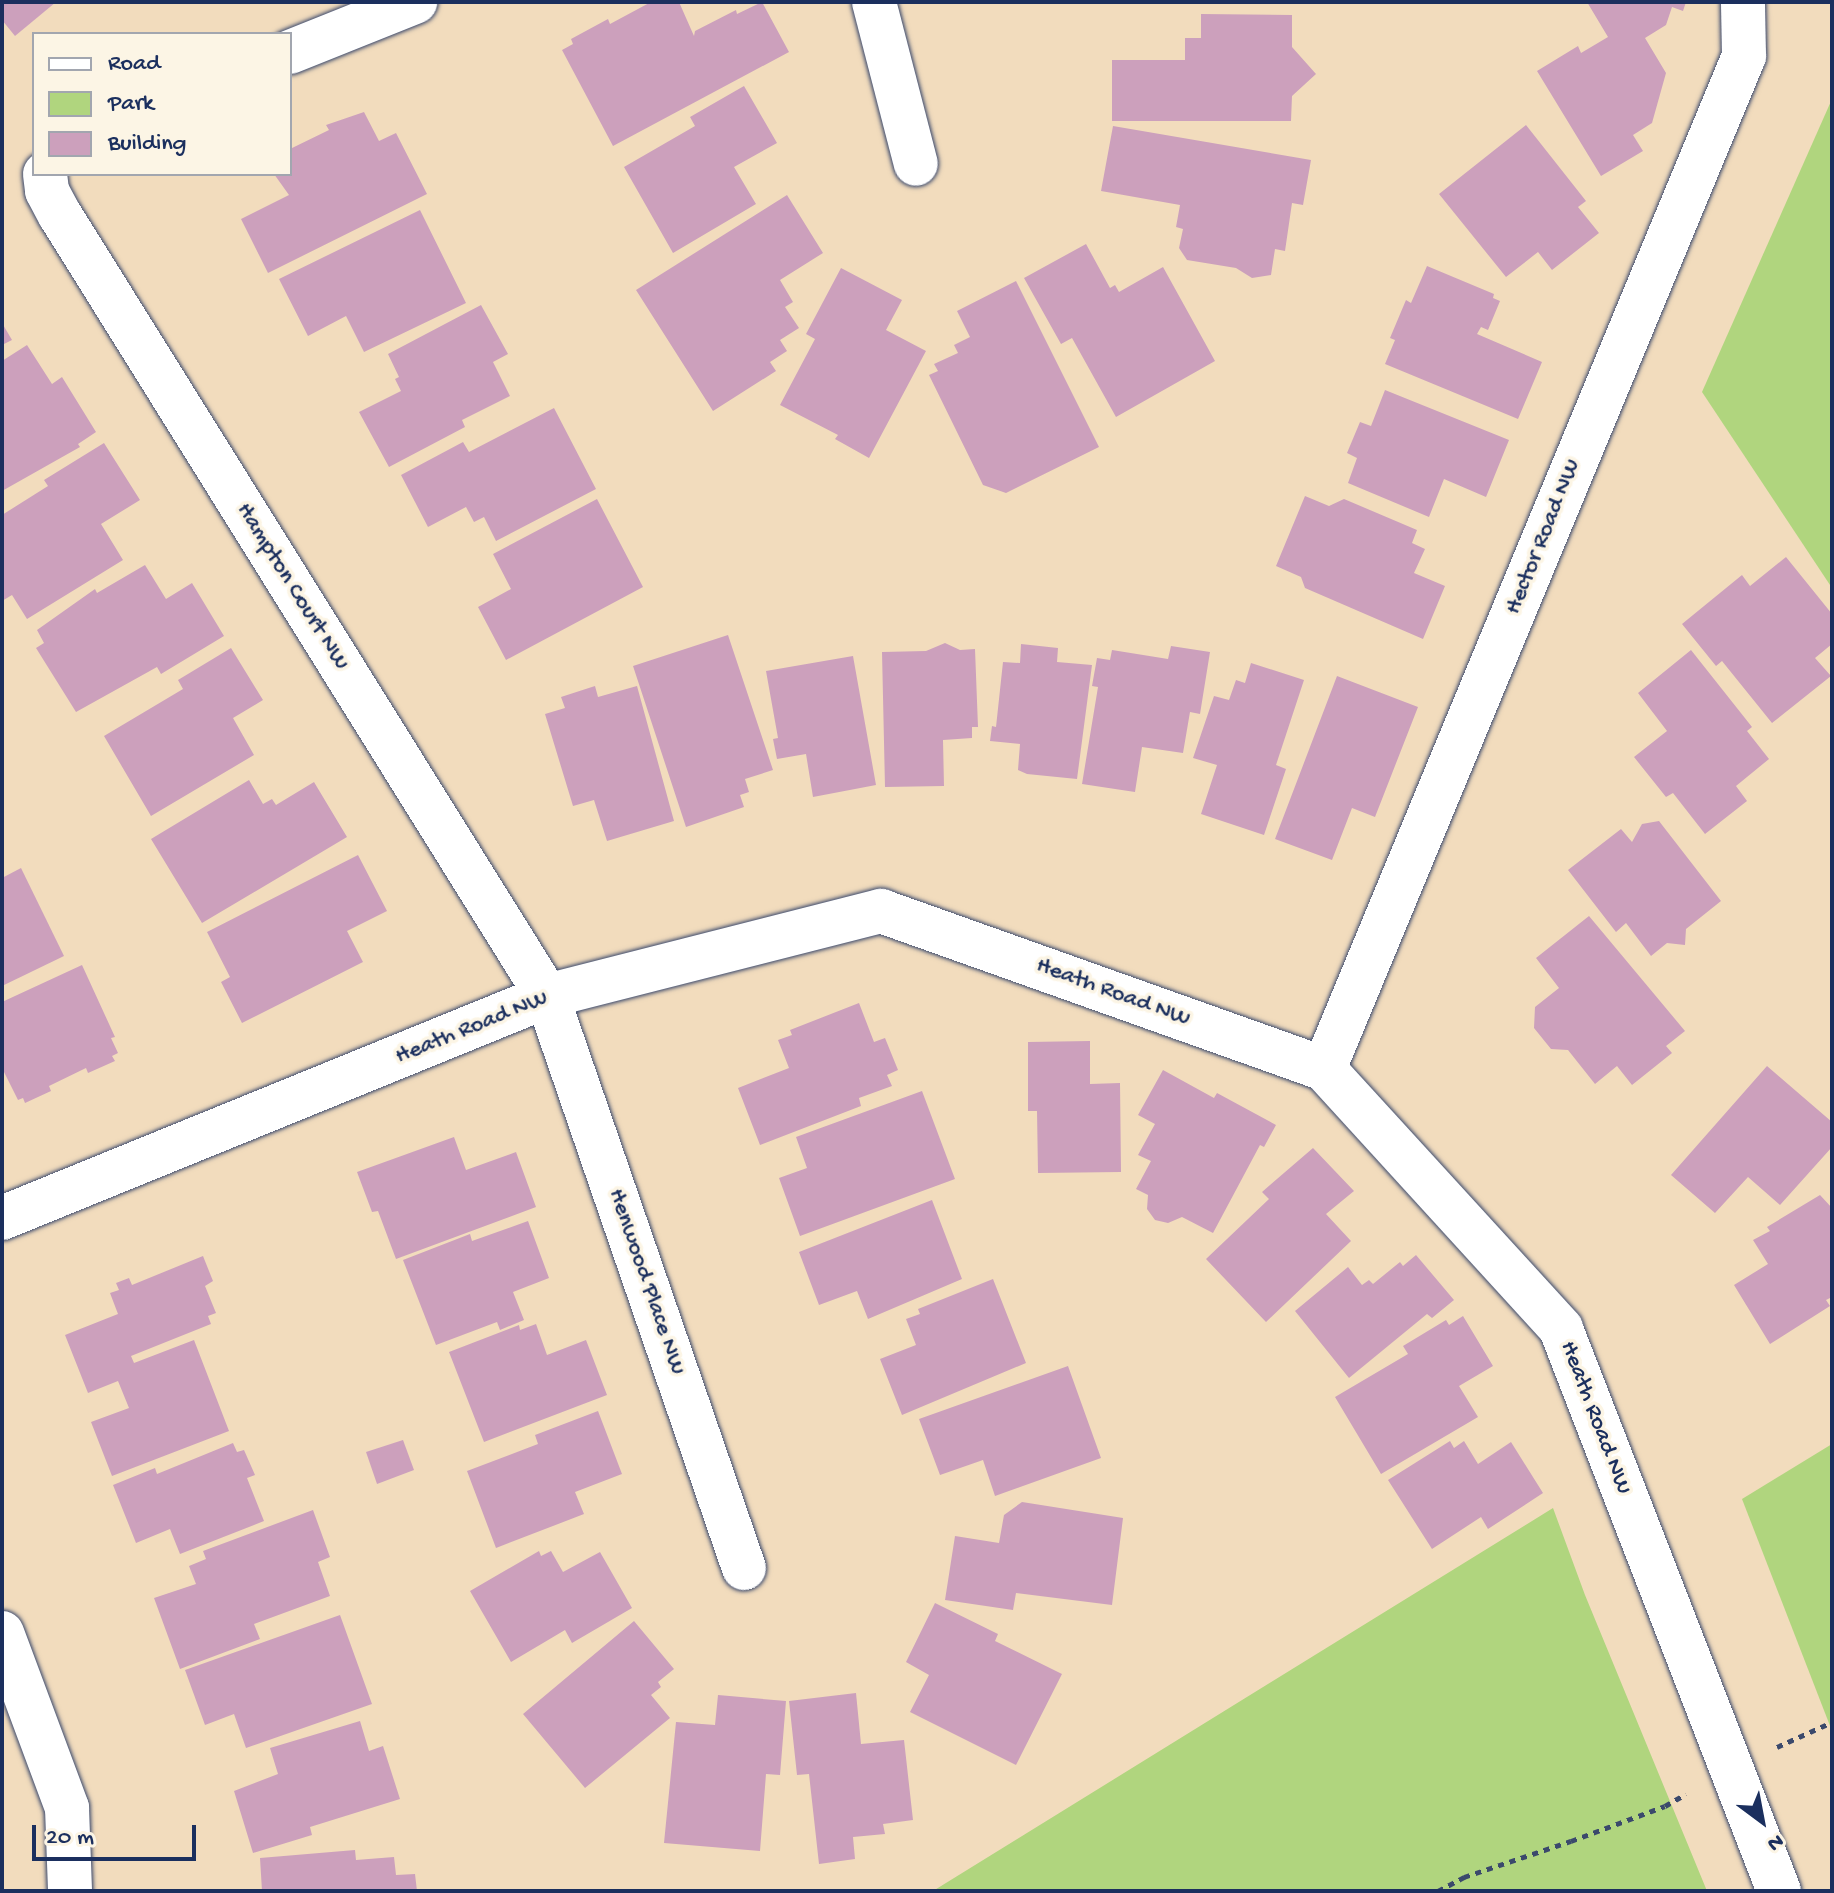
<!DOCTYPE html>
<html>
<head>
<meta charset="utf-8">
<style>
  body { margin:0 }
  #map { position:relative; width:1834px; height:1893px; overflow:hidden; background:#f2dcbd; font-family:"Gochi Hand",sans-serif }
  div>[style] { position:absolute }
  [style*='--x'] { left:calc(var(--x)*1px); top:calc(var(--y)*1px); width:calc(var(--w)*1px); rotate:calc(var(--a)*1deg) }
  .green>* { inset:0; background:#b0d57e }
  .building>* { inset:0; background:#cca0bc }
  .path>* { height:5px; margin-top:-2.5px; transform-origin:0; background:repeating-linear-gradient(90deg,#3b496c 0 6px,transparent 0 12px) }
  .roads { filter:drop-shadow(0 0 2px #3b496c) drop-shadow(0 0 2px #3b496c) }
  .minor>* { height:44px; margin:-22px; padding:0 22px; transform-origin:22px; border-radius:22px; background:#fff }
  span { translate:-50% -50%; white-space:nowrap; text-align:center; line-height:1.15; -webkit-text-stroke:7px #fcf5e5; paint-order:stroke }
  .street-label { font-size:24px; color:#1b2f5e }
  .frame { position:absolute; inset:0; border:4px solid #1b2f5e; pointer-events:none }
  .legend { position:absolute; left:32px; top:32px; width:260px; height:144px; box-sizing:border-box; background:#fcf5e5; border:2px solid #a2a6af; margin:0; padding:10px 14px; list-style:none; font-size:24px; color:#1b2f5e }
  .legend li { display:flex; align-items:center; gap:16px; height:40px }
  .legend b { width:40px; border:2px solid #a2a6af }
  .north { position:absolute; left:1722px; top:1781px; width:80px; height:80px; -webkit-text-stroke:6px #fcf5e5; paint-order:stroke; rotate:148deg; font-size:22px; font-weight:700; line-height:32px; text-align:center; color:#1b2f5e }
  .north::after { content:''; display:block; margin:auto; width:28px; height:36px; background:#1b2f5e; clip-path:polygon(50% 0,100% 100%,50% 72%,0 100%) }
  .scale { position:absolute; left:32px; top:1825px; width:164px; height:36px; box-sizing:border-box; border:4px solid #1b2f5e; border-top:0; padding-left:10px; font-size:24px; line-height:28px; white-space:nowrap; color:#1b2f5e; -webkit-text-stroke:6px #fcf5e5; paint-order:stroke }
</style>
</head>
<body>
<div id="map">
  <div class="green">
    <i style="clip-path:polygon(1832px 99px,1832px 588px,1702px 392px)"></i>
    <i style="clip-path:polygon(1832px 1444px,1832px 1731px,1742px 1499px)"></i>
    <i style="clip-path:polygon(1553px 1508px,1585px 1595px,1707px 1891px,933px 1891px)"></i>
  </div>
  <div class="building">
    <i style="clip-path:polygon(2px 2px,56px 2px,15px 36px,2px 20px)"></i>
    <i style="clip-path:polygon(651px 2px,679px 2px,694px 36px,695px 31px,736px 10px,737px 14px,762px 2px,789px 52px,613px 146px,562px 50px,573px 44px,571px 39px,608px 19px,610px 24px)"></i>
    <i style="clip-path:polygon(1587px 2px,1686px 2px,1683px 11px,1672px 7px,1666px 25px,1645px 38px,1666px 73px,1652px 123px,1633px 135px,1643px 151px,1601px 176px,1537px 71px,1578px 46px,1581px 53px,1608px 37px)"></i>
    <i style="clip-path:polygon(1201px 14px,1292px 15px,1292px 47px,1316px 74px,1292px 96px,1291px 121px,1112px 121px,1112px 60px,1185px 60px,1185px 38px,1201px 38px)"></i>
    <i style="clip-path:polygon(744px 86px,777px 143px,734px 167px,756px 204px,673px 253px,624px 167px,695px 126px,690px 117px)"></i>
    <i style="clip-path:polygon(364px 112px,379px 141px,396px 133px,427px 194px,268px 273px,241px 219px,289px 195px,274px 174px,290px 174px,290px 149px,329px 130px,326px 125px)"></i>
    <i style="clip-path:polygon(1526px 125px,1586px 201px,1578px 207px,1599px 233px,1552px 270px,1538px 252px,1506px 277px,1439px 194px)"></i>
    <i style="clip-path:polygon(1113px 126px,1311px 160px,1303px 205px,1292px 203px,1285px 251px,1275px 249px,1271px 275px,1252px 278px,1236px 268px,1187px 260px,1179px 248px,1183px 229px,1176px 227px,1180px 205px,1101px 191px)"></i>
    <i style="clip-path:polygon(787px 195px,823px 253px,780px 280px,793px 302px,785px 307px,799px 328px,780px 340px,787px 351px,770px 362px,776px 371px,713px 411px,636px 290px)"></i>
    <i style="clip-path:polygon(420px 210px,466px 303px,364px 352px,346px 316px,308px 336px,279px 279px)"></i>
    <i style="clip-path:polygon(1086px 244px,1110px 288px,1115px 285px,1119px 292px,1163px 267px,1215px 361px,1116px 417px,1072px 338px,1061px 344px,1024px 278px)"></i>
    <i style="clip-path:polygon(1427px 266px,1494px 294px,1493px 298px,1500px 301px,1488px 330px,1481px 327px,1477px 334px,1542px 362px,1518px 419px,1385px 364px,1395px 340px,1390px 338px,1406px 300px,1411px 303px)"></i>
    <i style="clip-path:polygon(841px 268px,902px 300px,886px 330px,926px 351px,869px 458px,835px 439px,838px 435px,780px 405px,815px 339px,806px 334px)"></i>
    <i style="clip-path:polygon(1016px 281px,1099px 447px,1006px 493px,983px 485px,929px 375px,938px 371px,934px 364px,958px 353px,954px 345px,970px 337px,957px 311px)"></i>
    <i style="clip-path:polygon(481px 305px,508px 354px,493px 362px,510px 396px,462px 420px,465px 427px,389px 467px,359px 412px,401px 391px,395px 379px,399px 377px,388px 354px)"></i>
    <i style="clip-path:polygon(2px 323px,12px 340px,2px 345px)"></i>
    <i style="clip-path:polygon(27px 345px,52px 384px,62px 377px,96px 432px,78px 444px,80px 447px,2px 491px,2px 361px)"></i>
    <i style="clip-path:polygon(1385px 390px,1509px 440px,1486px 497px,1444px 479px,1429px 517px,1348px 483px,1357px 458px,1347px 453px,1360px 422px,1371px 426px)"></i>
    <i style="clip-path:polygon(554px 408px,596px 489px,496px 541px,484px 517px,474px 522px,466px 507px,428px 527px,401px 475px,463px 442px,469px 452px)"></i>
    <i style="clip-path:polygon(104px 443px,140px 500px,101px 524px,123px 560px,27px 619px,12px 595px,2px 601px,2px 515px,48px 486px,44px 480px)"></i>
    <i style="clip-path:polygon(1305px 496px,1329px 506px,1344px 499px,1417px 530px,1412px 543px,1425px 549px,1414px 573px,1445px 586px,1423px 639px,1305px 588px,1301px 577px,1276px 566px)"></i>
    <i style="clip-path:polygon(597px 499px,643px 587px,506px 660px,478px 607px,511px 589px,493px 554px)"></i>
    <i style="clip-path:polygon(1786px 557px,1832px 614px,1832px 644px,1815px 658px,1831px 676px,1772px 723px,1722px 661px,1716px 666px,1682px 624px,1742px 575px,1750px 586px)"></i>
    <i style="clip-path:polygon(145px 565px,166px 599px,192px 583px,224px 636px,161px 674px,157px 667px,76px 712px,36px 648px,44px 643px,37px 630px,95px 589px,97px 593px)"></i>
    <i style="clip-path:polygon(728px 635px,773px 770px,745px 779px,749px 792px,740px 795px,744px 807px,686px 827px,633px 666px)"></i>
    <i style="clip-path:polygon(945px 643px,960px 650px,975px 649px,978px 727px,972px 727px,972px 738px,943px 740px,944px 786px,885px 787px,882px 652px,926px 651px)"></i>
    <i style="clip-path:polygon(1021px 644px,1058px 648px,1057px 662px,1092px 665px,1077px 779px,1027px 774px,1018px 770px,1020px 744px,990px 741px,992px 726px,996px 727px,1003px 662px,1020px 663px)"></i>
    <i style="clip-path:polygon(1171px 646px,1210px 652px,1200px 714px,1190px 712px,1183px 753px,1142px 747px,1135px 792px,1082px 784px,1098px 687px,1092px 686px,1097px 658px,1110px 660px,1112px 650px,1168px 659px)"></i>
    <i style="clip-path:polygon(231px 648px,263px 700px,233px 718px,254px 755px,151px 816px,104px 736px,183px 689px,178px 680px)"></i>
    <i style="clip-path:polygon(1691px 650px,1752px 727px,1747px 731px,1769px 759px,1736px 786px,1747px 801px,1705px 834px,1673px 793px,1666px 797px,1634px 757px,1667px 731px,1638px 693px)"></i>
    <i style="clip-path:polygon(853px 656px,876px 785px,813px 797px,806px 754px,777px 759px,773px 739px,778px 738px,766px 671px)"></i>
    <i style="clip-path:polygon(1251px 663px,1304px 680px,1276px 765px,1286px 769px,1264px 835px,1201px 814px,1217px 765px,1193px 758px,1214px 696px,1229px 700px,1236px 680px,1245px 683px)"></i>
    <i style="clip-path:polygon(1337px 676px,1418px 707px,1375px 817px,1352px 808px,1332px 860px,1275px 839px)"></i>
    <i style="clip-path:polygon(595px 686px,598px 697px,637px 686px,674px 821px,607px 841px,594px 800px,573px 806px,545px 714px,565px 708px,561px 697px)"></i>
    <i style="clip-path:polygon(249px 780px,263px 804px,272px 799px,276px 805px,314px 782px,347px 837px,202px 923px,151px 839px)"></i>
    <i style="clip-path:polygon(1659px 821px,1721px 901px,1686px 929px,1685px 945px,1667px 943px,1651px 956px,1626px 923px,1616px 932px,1568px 870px,1621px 829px,1632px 842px,1642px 824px)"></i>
    <i style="clip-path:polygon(358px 855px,387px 911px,347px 931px,363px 962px,242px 1023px,221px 982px,230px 977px,207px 932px)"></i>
    <i style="clip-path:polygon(21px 868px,64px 956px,2px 986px,2px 878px)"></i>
    <i style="clip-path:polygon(1589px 916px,1685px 1031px,1666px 1046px,1672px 1053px,1632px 1085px,1617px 1066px,1595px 1084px,1568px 1050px,1551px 1049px,1534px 1028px,1535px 1007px,1559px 988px,1536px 958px)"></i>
    <i style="clip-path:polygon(82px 965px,115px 1037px,111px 1038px,118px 1053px,112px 1056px,115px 1061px,88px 1073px,86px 1068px,49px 1086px,51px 1091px,25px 1103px,23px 1098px,18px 1100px,2px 1068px,2px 1002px)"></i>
    <i style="clip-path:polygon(859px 1003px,874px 1042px,885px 1038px,898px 1070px,887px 1075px,892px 1086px,859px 1098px,861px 1106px,760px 1145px,738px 1088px,789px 1068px,778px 1040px,792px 1035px,790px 1030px)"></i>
    <i style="clip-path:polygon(1090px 1041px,1090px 1084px,1120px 1083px,1121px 1172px,1038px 1173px,1037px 1111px,1028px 1111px,1028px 1042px)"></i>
    <i style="clip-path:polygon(1767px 1066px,1832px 1122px,1832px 1147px,1780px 1205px,1748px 1177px,1715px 1213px,1671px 1175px)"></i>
    <i style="clip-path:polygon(1163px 1070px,1214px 1098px,1217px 1093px,1276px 1125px,1264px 1147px,1260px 1145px,1213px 1233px,1182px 1217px,1168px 1223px,1155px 1220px,1147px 1209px,1148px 1195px,1136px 1189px,1151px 1161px,1138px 1155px,1155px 1124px,1138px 1115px)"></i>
    <i style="clip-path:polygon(922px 1091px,955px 1179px,800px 1236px,779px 1178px,807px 1168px,796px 1137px)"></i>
    <i style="clip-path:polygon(454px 1137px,466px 1170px,516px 1152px,536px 1207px,396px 1259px,378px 1211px,372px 1212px,357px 1172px)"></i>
    <i style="clip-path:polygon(1313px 1148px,1354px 1191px,1326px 1214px,1351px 1241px,1266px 1322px,1206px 1259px,1269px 1199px,1262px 1192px)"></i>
    <i style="clip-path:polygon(1820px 1195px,1832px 1208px,1832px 1297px,1826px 1300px,1830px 1306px,1770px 1344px,1734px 1285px,1768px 1264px,1753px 1240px,1770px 1231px,1767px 1227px)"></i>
    <i style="clip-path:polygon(932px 1200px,962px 1279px,868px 1319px,857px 1291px,819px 1305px,799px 1252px)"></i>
    <i style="clip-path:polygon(528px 1221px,549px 1278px,513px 1292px,524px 1320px,500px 1330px,497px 1322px,436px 1345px,403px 1260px,470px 1234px,472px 1241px)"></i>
    <i style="clip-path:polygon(1416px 1255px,1454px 1300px,1432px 1318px,1427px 1314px,1349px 1378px,1295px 1311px,1348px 1267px,1362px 1285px,1369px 1280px,1373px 1284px,1400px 1262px,1403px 1266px)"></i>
    <i style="clip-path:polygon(203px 1256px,213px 1281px,205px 1286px,216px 1313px,208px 1316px,211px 1324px,131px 1356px,134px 1363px,194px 1340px,229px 1431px,112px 1476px,91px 1422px,129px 1408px,118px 1381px,88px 1393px,65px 1335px,118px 1314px,110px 1293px,119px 1290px,116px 1283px,129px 1278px,132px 1285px)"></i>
    <i style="clip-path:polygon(993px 1279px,1026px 1363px,902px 1415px,880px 1359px,916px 1345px,906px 1319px,920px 1314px,918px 1309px)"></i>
    <i style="clip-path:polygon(1463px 1316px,1493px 1366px,1459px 1386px,1478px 1417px,1381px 1474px,1335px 1397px,1408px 1354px,1403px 1346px,1446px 1320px,1449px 1325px)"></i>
    <i style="clip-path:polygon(536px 1324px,547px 1355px,586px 1340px,607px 1395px,484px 1442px,449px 1352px,519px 1325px,520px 1330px)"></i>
    <i style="clip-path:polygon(1068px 1366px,1101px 1458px,995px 1496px,983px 1460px,940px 1475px,919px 1419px)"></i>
    <i style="clip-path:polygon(598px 1411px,622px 1474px,575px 1492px,584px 1514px,496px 1548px,467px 1471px,538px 1444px,535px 1435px)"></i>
    <i style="clip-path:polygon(403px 1440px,414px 1470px,377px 1484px,366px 1452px)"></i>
    <i style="clip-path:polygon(1450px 1441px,1454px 1448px,1464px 1441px,1478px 1464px,1511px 1442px,1543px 1493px,1488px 1529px,1481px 1517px,1432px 1549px,1388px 1480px)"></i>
    <i style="clip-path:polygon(233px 1443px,237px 1452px,244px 1450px,255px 1475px,247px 1478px,264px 1521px,180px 1554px,170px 1529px,136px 1543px,113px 1485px,155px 1468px,157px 1474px)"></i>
    <i style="clip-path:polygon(1022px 1502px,1123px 1518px,1112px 1605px,1016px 1593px,1013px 1610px,945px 1600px,955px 1536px,999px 1543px,1004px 1515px)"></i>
    <i style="clip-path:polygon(313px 1510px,330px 1557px,318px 1562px,330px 1596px,254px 1624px,260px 1639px,180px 1669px,154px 1598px,196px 1584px,189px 1566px,206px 1559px,203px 1551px)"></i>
    <i style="clip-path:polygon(539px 1551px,541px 1556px,551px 1551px,563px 1572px,600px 1552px,632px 1608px,572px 1643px,565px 1630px,511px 1662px,470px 1591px)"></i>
    <i style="clip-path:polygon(935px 1603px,998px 1634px,995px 1641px,1062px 1674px,1016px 1765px,910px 1712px,929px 1675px,906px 1662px)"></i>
    <i style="clip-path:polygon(340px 1615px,372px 1704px,246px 1748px,234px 1714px,205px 1725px,185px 1670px)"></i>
    <i style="clip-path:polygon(634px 1621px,674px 1669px,658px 1682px,661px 1687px,651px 1695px,670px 1718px,585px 1788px,523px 1714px)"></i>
    <i style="clip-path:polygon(856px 1693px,861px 1744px,904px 1740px,913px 1820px,883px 1824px,885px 1834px,853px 1837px,855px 1859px,819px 1864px,809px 1774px,797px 1775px,789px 1701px)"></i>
    <i style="clip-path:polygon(718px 1695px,786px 1701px,780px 1775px,766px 1774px,760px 1851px,664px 1843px,676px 1722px,715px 1725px)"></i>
    <i style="clip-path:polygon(360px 1721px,369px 1751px,383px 1746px,400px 1799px,310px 1827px,312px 1835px,253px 1853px,234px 1791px,278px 1774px,270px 1748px)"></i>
    <i style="clip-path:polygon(355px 1850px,356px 1860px,394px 1857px,396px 1875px,415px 1874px,417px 1891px,262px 1891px,260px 1858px)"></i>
  </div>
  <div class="path">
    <i style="--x:1777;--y:1747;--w:60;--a:-24.4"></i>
    <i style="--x:1438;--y:1891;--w:30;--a:-28"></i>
    <i style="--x:1464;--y:1877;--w:113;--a:-18.6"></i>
    <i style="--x:1571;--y:1841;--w:100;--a:-20.4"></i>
    <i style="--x:1665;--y:1806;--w:24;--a:-30"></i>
  </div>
  <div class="roads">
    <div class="minor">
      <i style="--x:874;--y:2;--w:167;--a:75.5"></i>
      <i style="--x:290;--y:52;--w:135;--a:-21.8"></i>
      <i style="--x:45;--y:174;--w:17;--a:83"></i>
      <i style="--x:47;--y:191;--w:27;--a:62"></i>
      <i style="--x:60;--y:215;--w:920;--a:58.05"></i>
      <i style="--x:547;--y:996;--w:605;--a:71"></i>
      <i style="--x:1324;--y:1069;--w:1097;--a:-67.48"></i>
      <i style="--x:1744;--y:56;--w:54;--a:-91.1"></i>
      <i style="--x:2;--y:1218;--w:588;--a:-22.16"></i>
      <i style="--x:547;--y:996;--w:345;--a:-14.3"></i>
      <i style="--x:881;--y:911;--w:470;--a:19.6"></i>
      <i style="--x:1324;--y:1069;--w:352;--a:47.6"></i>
      <i style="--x:1561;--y:1329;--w:603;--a:68.8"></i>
      <i style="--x:2;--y:1633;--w:187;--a:69.6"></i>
      <i style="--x:67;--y:1808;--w:83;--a:87.9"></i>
    </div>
  </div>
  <div class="street-label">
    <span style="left:1544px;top:537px;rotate:-68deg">Hector Road NW</span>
    <span style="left:292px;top:587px;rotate:58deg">Hampton Court NW</span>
    <span style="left:1113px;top:993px;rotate:20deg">Heath Road NW</span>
    <span style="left:472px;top:1028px;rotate:-22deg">Heath Road NW</span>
    <span style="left:646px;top:1282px;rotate:71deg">Henwood Place NW</span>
    <span style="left:1595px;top:1418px;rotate:69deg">Heath Road NW</span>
  </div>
  <div class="frame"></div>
  <ul class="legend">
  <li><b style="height:10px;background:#fff"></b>Road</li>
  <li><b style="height:22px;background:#b0d57e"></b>Park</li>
  <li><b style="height:22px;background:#cca0bc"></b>Building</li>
  </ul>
  <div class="north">N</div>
  <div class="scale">20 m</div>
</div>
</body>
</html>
